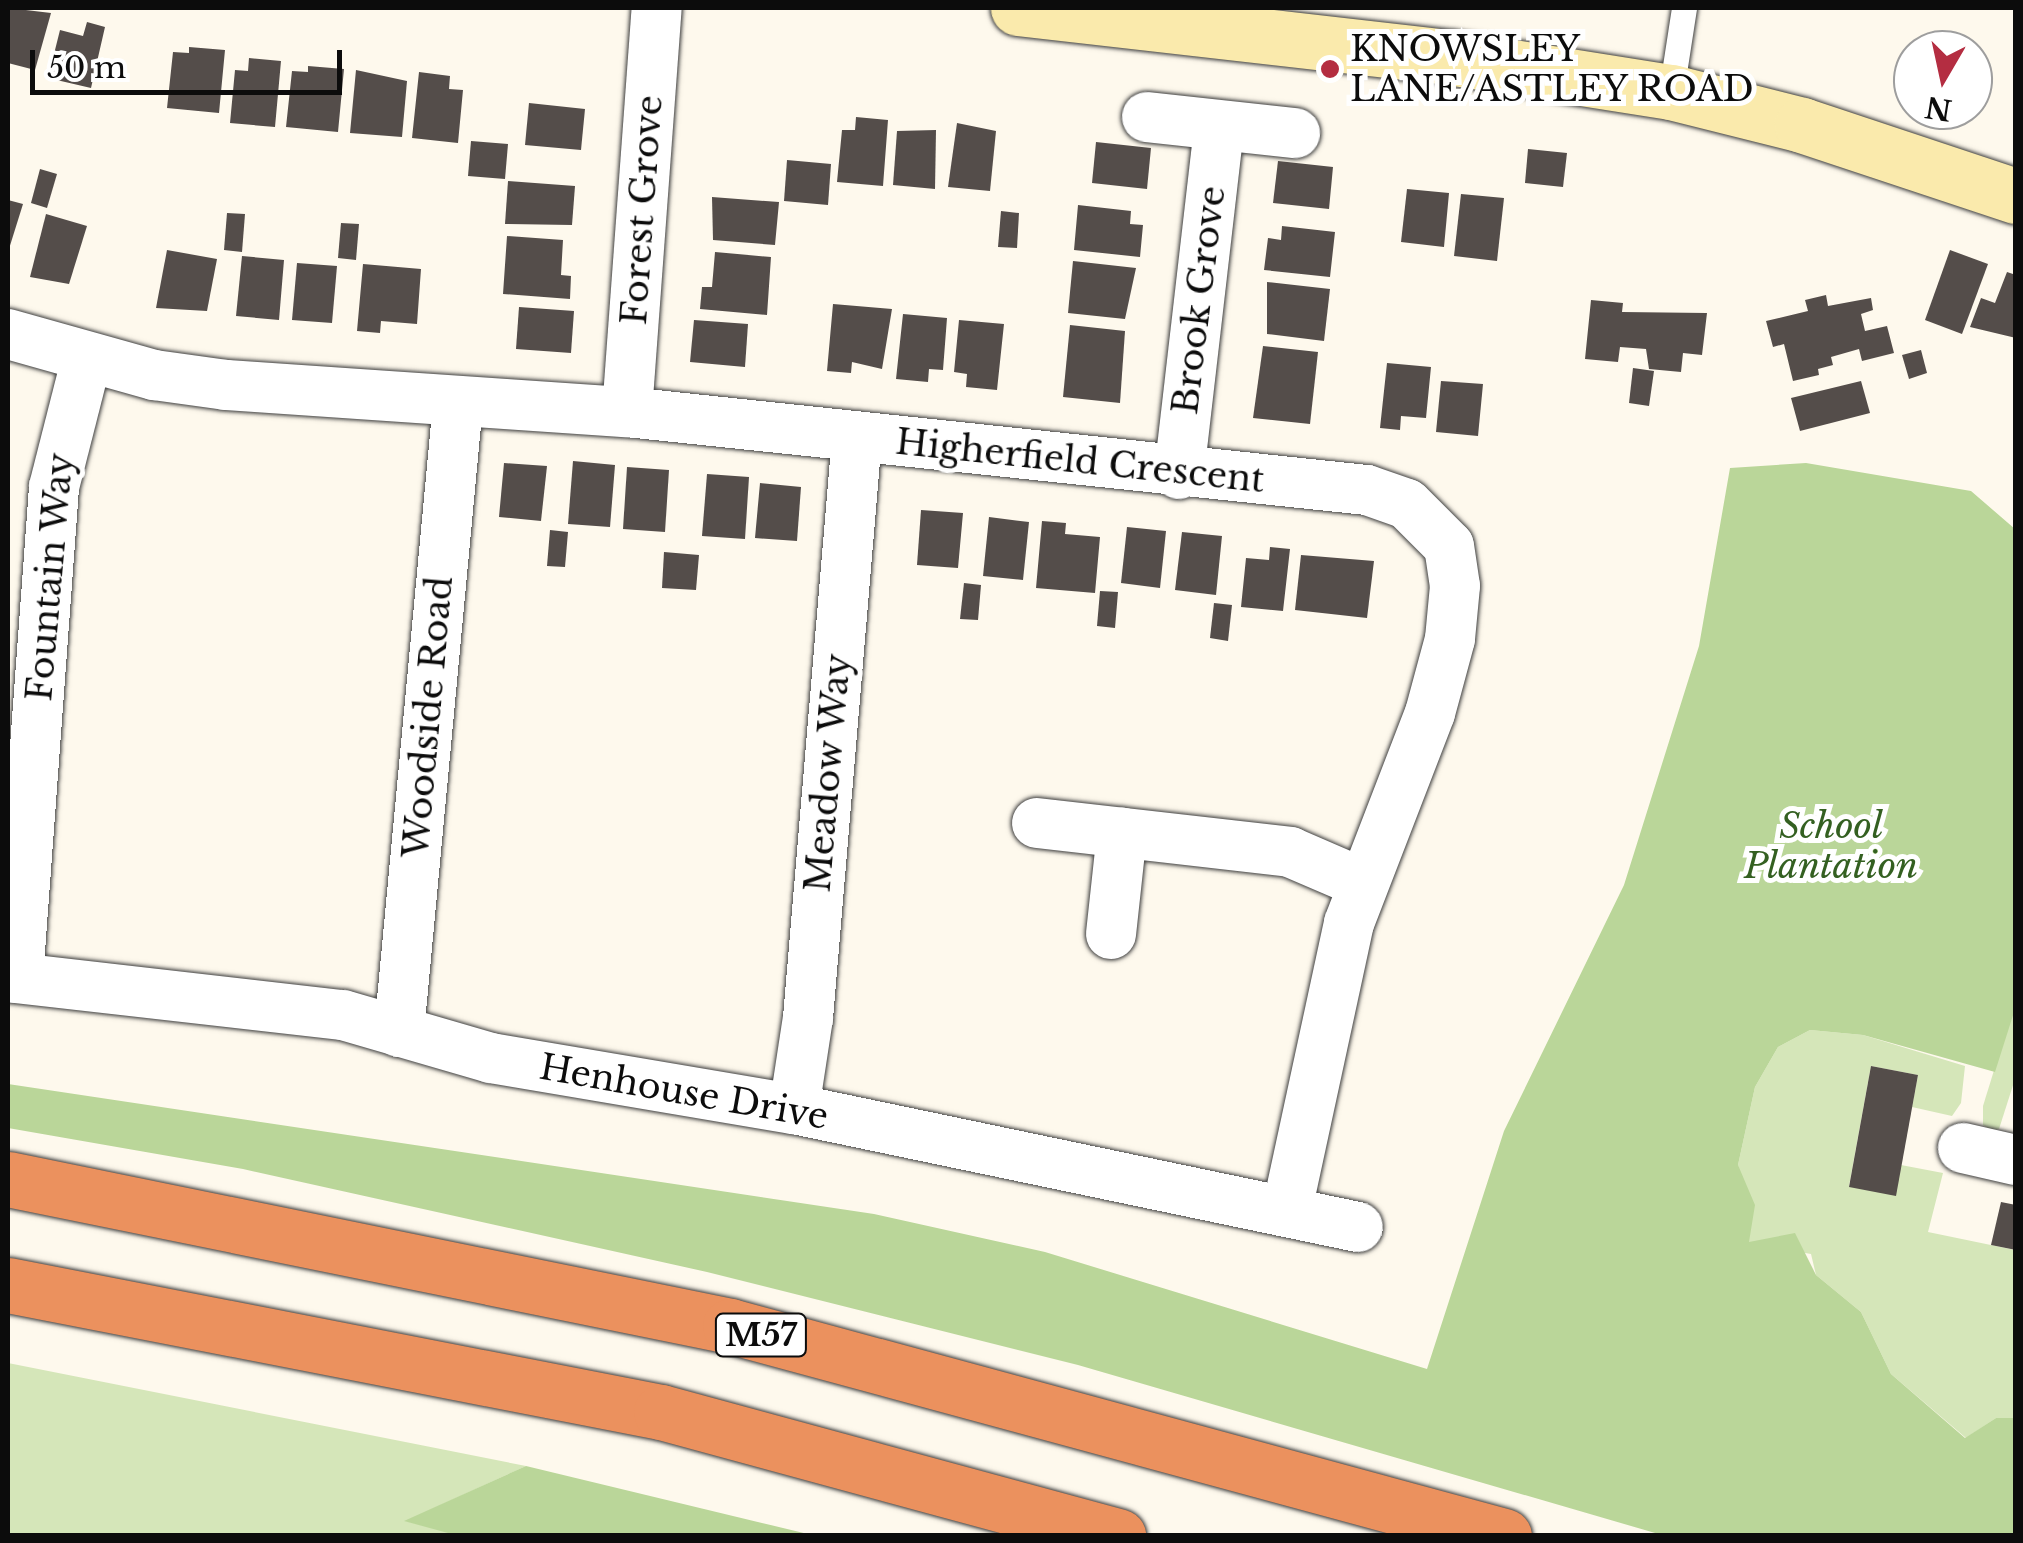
<!DOCTYPE html>
<html>
<head>
<meta charset="utf-8">
<style>
  body { margin:0 }
  #map { position:relative; width:2023px; height:1543px; overflow:hidden; background:#fef9ed; font-family:"Libre Baskerville",serif }
  div>[style] { position:absolute }
  [style*='--x'] { left:calc(var(--x)*1px); top:calc(var(--y)*1px); width:calc(var(--w)*1px); rotate:calc(var(--a)*1deg) }
  .green>* { inset:0; background:#d5e6b9 }
  .forest>* { inset:0; background:#bad699 }
  .building>* { inset:0; background:#544d4a }
  .roads { filter:drop-shadow(0 0 2px #3f3f3f) drop-shadow(0 0 2px #3f3f3f) }
  .service>* { height:25px; margin:-12.5px; padding:0 12.5px; transform-origin:12.5px; border-radius:12.5px; background:#fff }
  .minor>* { height:50px; margin:-25px; padding:0 25px; transform-origin:25px; border-radius:25px; background:#fff }
  .secondary>* { height:55px; margin:-27.5px; padding:0 27.5px; transform-origin:27.5px; border-radius:27.5px; background:#faeaac }
  .motorway>* { height:55px; margin:-27.5px; padding:0 27.5px; transform-origin:27.5px; border-radius:27.5px; background:#eb915e }
  .dots>* { width:28px; height:28px; translate:-50% -50%; box-sizing:border-box; border:5px solid #fff; border-radius:50% }
  span { translate:-50% -50%; white-space:nowrap; text-align:center; line-height:1.15; -webkit-text-stroke:10px #fff; paint-order:stroke }
  .shield-label span { padding:2px 8px; background:#fff; border:2px solid; border-radius:8px; -webkit-text-stroke-width:0 }
  .shield-label { font-size:32px; color:#0c0c0c; font-weight:700 }
  .poi-label { font-size:35px; color:#0c0c0c }
  .left { translate:0 -50%; text-align:left }
  .street-label { font-size:35px; color:#0c0c0c }
  .park-label { font-size:35px; color:#346021; font-style:italic }
  .frame { position:absolute; inset:0; border:10px solid #0c0c0c; pointer-events:none }
  .north { position:absolute; left:1893px; top:30px; width:100px; height:100px; box-sizing:border-box; background:#fff; border:2px solid #9e9e9e; border-radius:50%; rotate:189deg; font-size:28px; font-weight:700; line-height:40px; text-align:center; color:#0c0c0c }
  .north::after { content:''; display:block; margin:auto; width:35px; height:45px; background:#b42d41; clip-path:polygon(50% 0,100% 100%,50% 72%,0 100%) }
  .scale { position:absolute; left:30px; top:50px; width:312px; height:45px; box-sizing:border-box; border:5px solid #0c0c0c; border-top:0; padding-left:12px; font-size:30px; line-height:35px; white-space:nowrap; color:#0c0c0c; -webkit-text-stroke:8px #fff; paint-order:stroke }
</style>
</head>
<body>
<div id="map">
  <div class="green">
    <i style="clip-path:polygon(2013px 1009px,2015px 1079px,1999px 1129px,1991px 1130px,1983px 1125px,1983px 1106px)"></i>
    <i style="clip-path:polygon(1810px 1030px,1863px 1035px,1965px 1066px,1961px 1103px,1952px 1116px,1912px 1107px,1918px 1075px,1871px 1066px,1849px 1186px,1901px 1165px,1943px 1173px,1928px 1232px,2015px 1250px,2015px 1418px,1996px 1418px,1966px 1438px,1891px 1374px,1861px 1312px,1816px 1275px,1811px 1254px,1748px 1243px,1738px 1165px,1755px 1087px,1778px 1047px)"></i>
    <i style="clip-path:polygon(8px 1363px,526px 1466px,406px 1521px,459px 1535px,8px 1535px)"></i>
  </div>
  <div class="forest">
    <i style="clip-path:polygon(1806px 463px,1971px 491px,2015px 529px,2015px 1009px,1995px 1072px,1863px 1035px,1810px 1030px,1778px 1047px,1755px 1087px,1738px 1165px,1755px 1205px,1749px 1242px,1795px 1233px,1816px 1275px,1861px 1312px,1891px 1374px,1965px 1438px,1996px 1418px,2015px 1418px,2015px 1535px,1662px 1535px,1078px 1365px,707px 1272px,243px 1169px,8px 1128px,8px 1084px,874px 1214px,1045px 1252px,1427px 1369px,1504px 1131px,1624px 885px,1699px 646px,1730px 468px)"></i>
    <i style="clip-path:polygon(526px 1466px,812px 1535px,459px 1536px,404px 1521px)"></i>
  </div>
  <div class="building">
    <i style="clip-path:polygon(9px 8px,51px 13px,35px 70px,8px 63px)"></i>
    <i style="clip-path:polygon(87px 22px,105px 27px,91px 88px,48px 78px,60px 30px,83px 36px)"></i>
    <i style="clip-path:polygon(189px 47px,225px 50px,219px 113px,167px 108px,173px 52px,189px 53px)"></i>
    <i style="clip-path:polygon(249px 58px,281px 61px,275px 127px,230px 123px,235px 70px,248px 71px)"></i>
    <i style="clip-path:polygon(308px 66px,344px 69px,338px 132px,286px 127px,292px 71px,308px 72px)"></i>
    <i style="clip-path:polygon(356px 70px,407px 81px,402px 137px,350px 133px)"></i>
    <i style="clip-path:polygon(419px 72px,450px 76px,449px 89px,463px 90px,458px 143px,412px 138px)"></i>
    <i style="clip-path:polygon(529px 103px,585px 109px,581px 150px,525px 145px)"></i>
    <i style="clip-path:polygon(856px 117px,888px 120px,883px 186px,837px 182px,842px 130px,855px 130px)"></i>
    <i style="clip-path:polygon(957px 123px,996px 131px,990px 191px,948px 187px)"></i>
    <i style="clip-path:polygon(936px 130px,935px 189px,893px 185px,897px 131px)"></i>
    <i style="clip-path:polygon(471px 141px,508px 144px,505px 179px,468px 176px)"></i>
    <i style="clip-path:polygon(1096px 142px,1151px 148px,1147px 189px,1092px 183px)"></i>
    <i style="clip-path:polygon(1528px 149px,1567px 153px,1563px 187px,1525px 183px)"></i>
    <i style="clip-path:polygon(787px 160px,831px 164px,828px 205px,784px 201px)"></i>
    <i style="clip-path:polygon(1278px 161px,1333px 167px,1329px 209px,1273px 203px)"></i>
    <i style="clip-path:polygon(40px 169px,57px 174px,47px 208px,31px 203px)"></i>
    <i style="clip-path:polygon(508px 181px,575px 186px,572px 225px,505px 224px)"></i>
    <i style="clip-path:polygon(1407px 189px,1449px 193px,1444px 247px,1401px 242px)"></i>
    <i style="clip-path:polygon(1461px 194px,1504px 198px,1497px 261px,1454px 256px)"></i>
    <i style="clip-path:polygon(712px 197px,779px 202px,775px 245px,713px 240px)"></i>
    <i style="clip-path:polygon(8px 200px,23px 204px,8px 252px)"></i>
    <i style="clip-path:polygon(1078px 205px,1131px 211px,1130px 224px,1143px 225px,1140px 257px,1074px 250px)"></i>
    <i style="clip-path:polygon(1001px 211px,1019px 213px,1017px 248px,998px 247px)"></i>
    <i style="clip-path:polygon(227px 213px,245px 214px,242px 252px,224px 250px)"></i>
    <i style="clip-path:polygon(46px 214px,87px 226px,69px 284px,30px 277px)"></i>
    <i style="clip-path:polygon(341px 223px,359px 224px,356px 260px,338px 258px)"></i>
    <i style="clip-path:polygon(1282px 226px,1335px 232px,1330px 277px,1264px 270px,1268px 238px,1281px 240px)"></i>
    <i style="clip-path:polygon(507px 236px,563px 240px,561px 275px,571px 276px,570px 299px,503px 294px)"></i>
    <i style="clip-path:polygon(167px 250px,217px 259px,207px 311px,156px 308px)"></i>
    <i style="clip-path:polygon(1950px 250px,1988px 264px,1962px 334px,1925px 320px)"></i>
    <i style="clip-path:polygon(715px 252px,771px 257px,767px 315px,700px 309px,702px 287px,712px 287px)"></i>
    <i style="clip-path:polygon(242px 256px,284px 260px,279px 320px,236px 316px)"></i>
    <i style="clip-path:polygon(1073px 261px,1136px 268px,1125px 319px,1068px 313px)"></i>
    <i style="clip-path:polygon(297px 263px,337px 266px,332px 323px,292px 320px)"></i>
    <i style="clip-path:polygon(363px 264px,421px 269px,417px 324px,381px 321px,380px 333px,357px 331px)"></i>
    <i style="clip-path:polygon(2007px 272px,2016px 275px,2016px 338px,1970px 327px,1981px 298px,1995px 303px)"></i>
    <i style="clip-path:polygon(1267px 282px,1330px 289px,1324px 341px,1267px 334px)"></i>
    <i style="clip-path:polygon(1826px 295px,1828px 306px,1871px 298px,1873px 310px,1861px 314px,1865px 331px,1887px 326px,1894px 353px,1862px 361px,1859px 349px,1831px 357px,1833px 365px,1818px 369px,1819px 375px,1793px 381px,1784px 344px,1773px 347px,1766px 321px,1808px 311px,1805px 300px)"></i>
    <i style="clip-path:polygon(1591px 300px,1623px 303px,1622px 312px,1707px 313px,1702px 355px,1683px 353px,1681px 372px,1649px 369px,1646px 349px,1620px 347px,1618px 362px,1585px 359px)"></i>
    <i style="clip-path:polygon(833px 304px,892px 309px,882px 369px,852px 362px,851px 373px,827px 371px)"></i>
    <i style="clip-path:polygon(519px 307px,574px 311px,571px 353px,516px 349px)"></i>
    <i style="clip-path:polygon(903px 314px,947px 318px,943px 370px,929px 369px,928px 382px,896px 379px)"></i>
    <i style="clip-path:polygon(694px 320px,748px 324px,745px 367px,690px 362px)"></i>
    <i style="clip-path:polygon(959px 320px,1004px 324px,997px 390px,966px 387px,967px 374px,954px 372px)"></i>
    <i style="clip-path:polygon(1070px 325px,1125px 331px,1120px 403px,1063px 397px)"></i>
    <i style="clip-path:polygon(1263px 346px,1318px 352px,1310px 424px,1253px 418px)"></i>
    <i style="clip-path:polygon(1921px 350px,1927px 373px,1909px 379px,1902px 355px)"></i>
    <i style="clip-path:polygon(1387px 363px,1431px 367px,1426px 418px,1401px 416px,1400px 430px,1380px 428px)"></i>
    <i style="clip-path:polygon(1633px 368px,1654px 371px,1649px 406px,1629px 403px)"></i>
    <i style="clip-path:polygon(1441px 381px,1483px 384px,1478px 436px,1436px 432px)"></i>
    <i style="clip-path:polygon(1861px 381px,1870px 413px,1800px 431px,1791px 398px)"></i>
    <i style="clip-path:polygon(573px 461px,615px 465px,610px 527px,568px 524px)"></i>
    <i style="clip-path:polygon(504px 463px,547px 466px,541px 521px,499px 517px)"></i>
    <i style="clip-path:polygon(627px 467px,669px 470px,665px 532px,623px 529px)"></i>
    <i style="clip-path:polygon(707px 474px,749px 477px,745px 539px,702px 536px)"></i>
    <i style="clip-path:polygon(760px 483px,801px 487px,797px 541px,755px 538px)"></i>
    <i style="clip-path:polygon(921px 510px,963px 513px,958px 568px,917px 565px)"></i>
    <i style="clip-path:polygon(989px 517px,1029px 522px,1023px 580px,983px 576px)"></i>
    <i style="clip-path:polygon(1042px 521px,1066px 523px,1065px 534px,1100px 537px,1095px 593px,1036px 588px)"></i>
    <i style="clip-path:polygon(1127px 527px,1166px 531px,1160px 588px,1121px 583px)"></i>
    <i style="clip-path:polygon(550px 530px,568px 532px,565px 567px,547px 566px)"></i>
    <i style="clip-path:polygon(1182px 532px,1222px 536px,1216px 595px,1175px 590px)"></i>
    <i style="clip-path:polygon(1270px 547px,1290px 549px,1283px 611px,1241px 607px,1246px 558px,1269px 560px)"></i>
    <i style="clip-path:polygon(664px 552px,699px 555px,696px 590px,662px 588px)"></i>
    <i style="clip-path:polygon(1301px 555px,1374px 561px,1367px 618px,1295px 610px)"></i>
    <i style="clip-path:polygon(964px 583px,981px 585px,978px 620px,960px 619px)"></i>
    <i style="clip-path:polygon(1100px 591px,1118px 592px,1115px 628px,1097px 626px)"></i>
    <i style="clip-path:polygon(1214px 603px,1232px 605px,1228px 641px,1210px 638px)"></i>
    <i style="clip-path:polygon(1871px 1066px,1918px 1075px,1896px 1196px,1849px 1187px)"></i>
    <i style="clip-path:polygon(2001px 1202px,2016px 1205px,2016px 1250px,1991px 1245px)"></i>
  </div>
  <div class="roads">
    <div class="service">
      <i style="--x:1671;--y:92;--w:85;--a:-81.2"></i>
    </div>
    <div class="minor">
      <i style="--x:1147;--y:117;--w:149;--a:6.2"></i>
      <i style="--x:8;--y:334;--w:152;--a:15.7"></i>
      <i style="--x:154;--y:375;--w:73;--a:7.9"></i>
      <i style="--x:226;--y:385;--w:402;--a:3.9"></i>
      <i style="--x:627;--y:412;--w:744;--a:6.02"></i>
      <i style="--x:1367;--y:490;--w:42;--a:19.3"></i>
      <i style="--x:1407;--y:504;--w:59;--a:45"></i>
      <i style="--x:1449;--y:546;--w:40;--a:81.5"></i>
      <i style="--x:1455;--y:586;--w:53;--a:95.4"></i>
      <i style="--x:1450;--y:639;--w:77;--a:105.1"></i>
      <i style="--x:1430;--y:713;--w:225;--a:111.1"></i>
      <i style="--x:1349;--y:923;--w:294;--a:102.2"></i>
      <i style="--x:627;--y:412;--w:405;--a:-85.8"></i>
      <i style="--x:1179;--y:474;--w:350;--a:-83.4"></i>
      <i style="--x:1037;--y:823;--w:255;--a:6.5"></i>
      <i style="--x:1290;--y:852;--w:78;--a:23.3"></i>
      <i style="--x:1111;--y:934;--w:102;--a:-83.8"></i>
      <i style="--x:8;--y:977;--w:337;--a:6.5"></i>
      <i style="--x:343;--y:1015;--w:154;--a:16.2"></i>
      <i style="--x:491;--y:1058;--w:307;--a:9.6"></i>
      <i style="--x:794;--y:1109;--w:576;--a:11.82"></i>
      <i style="--x:18;--y:978;--w:492;--a:-85.8"></i>
      <i style="--x:54;--y:487;--w:133;--a:-75.7"></i>
      <i style="--x:399;--y:1032;--w:632;--a:-84.64"></i>
      <i style="--x:794;--y:1109;--w:92;--a:-81.3"></i>
      <i style="--x:808;--y:1018;--w:583;--a:-85.18"></i>
      <i style="--x:1963;--y:1148;--w:54;--a:12.8"></i>
    </div>
    <div class="secondary">
      <i style="--x:1018;--y:8;--w:434;--a:6.5"></i>
      <i style="--x:1449;--y:57;--w:225;--a:9"></i>
      <i style="--x:1671;--y:92;--w:135;--a:14.1"></i>
      <i style="--x:1802;--y:125;--w:225;--a:18.4"></i>
    </div>
    <div class="motorway">
      <i style="--x:8;--y:1179;--w:737;--a:11.51"></i>
      <i style="--x:730;--y:1326;--w:802;--a:15.18"></i>
      <i style="--x:8;--y:1285;--w:665;--a:11.01"></i>
      <i style="--x:661;--y:1412;--w:474;--a:15.2"></i>
    </div>
  </div>
  <div class="dots">
    <i style="left:1330px;top:69px;background:#b42d41"></i>
  </div>
  <div class="shield-label">
    <span style="left:761px;top:1335px">M57</span>
  </div>
  <div class="poi-label">
    <span class="left" style="left:1350px;top:69px">KNOWSLEY<br>LANE/ASTLEY ROAD</span>
  </div>
  <div class="street-label">
    <span style="left:642px;top:210px;rotate:-86deg">Forest Grove</span>
    <span style="left:1199px;top:300px;rotate:-83deg">Brook Grove</span>
    <span style="left:1080px;top:461px;rotate:6deg">Higherfield Crescent</span>
    <span style="left:50px;top:577px;rotate:-85deg">Fountain Way</span>
    <span style="left:428px;top:717px;rotate:-85deg">Woodside Road</span>
    <span style="left:828px;top:773px;rotate:-85deg">Meadow Way</span>
    <span style="left:684px;top:1092px;rotate:10deg">Henhouse Drive</span>
  </div>
  <div class="park-label">
    <span style="left:1831px;top:846px">School<br>Plantation</span>
  </div>
  <div class="frame"></div>
  <div class="north">N</div>
  <div class="scale">50 m</div>
</div>
</body>
</html>
